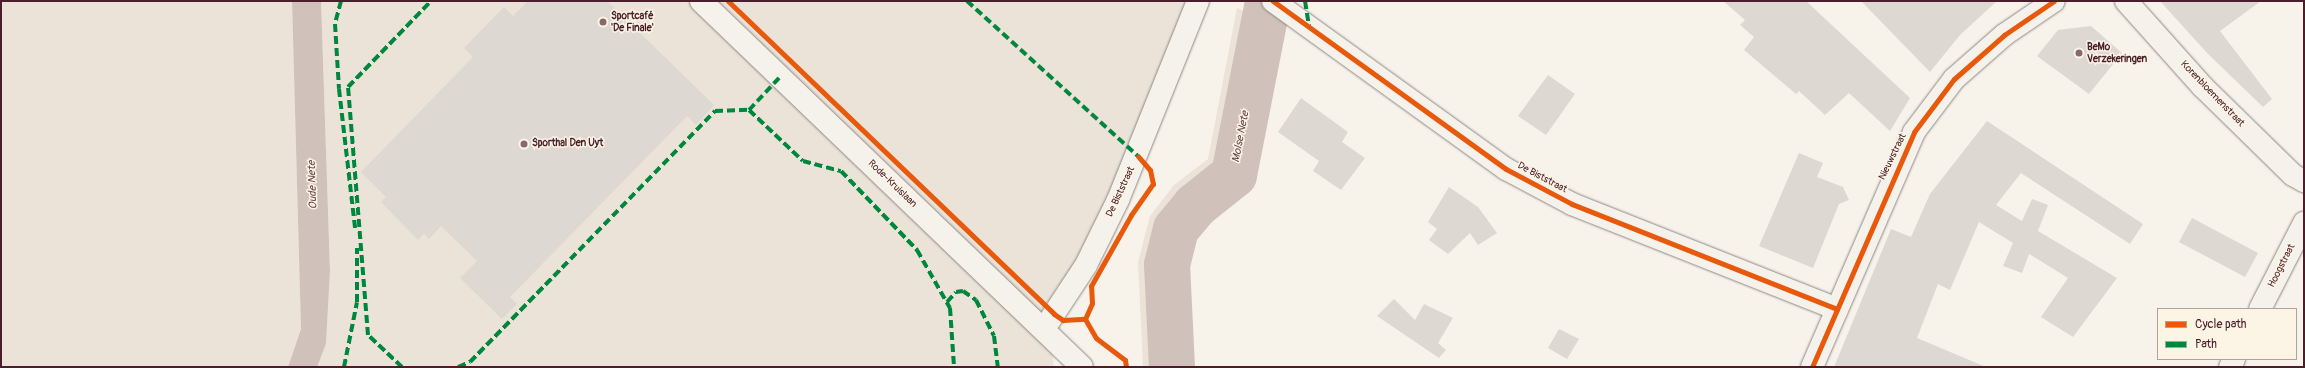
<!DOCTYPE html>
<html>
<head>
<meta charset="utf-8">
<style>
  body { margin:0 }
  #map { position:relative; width:2305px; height:368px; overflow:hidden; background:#f7f3ea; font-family:Pangolin,sans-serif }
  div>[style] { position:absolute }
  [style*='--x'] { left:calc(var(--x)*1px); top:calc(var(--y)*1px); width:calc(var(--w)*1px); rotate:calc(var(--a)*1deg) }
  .green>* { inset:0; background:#ebe2d8 }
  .water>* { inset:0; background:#d0c1ba }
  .river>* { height:46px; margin:-23px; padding:0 23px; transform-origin:23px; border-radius:23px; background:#d0c1ba }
  .building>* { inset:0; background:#ddd8d2 }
  .roads { filter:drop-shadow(0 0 1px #908684) drop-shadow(0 0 1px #908684) }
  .minor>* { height:22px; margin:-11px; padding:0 11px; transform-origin:11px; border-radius:11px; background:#f5f2ec }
  .primary>* { height:22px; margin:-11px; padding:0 11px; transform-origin:11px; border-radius:11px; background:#f5f2ec }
  .quiet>* { height:4px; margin-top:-2px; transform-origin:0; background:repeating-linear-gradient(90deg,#00873e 0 8px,transparent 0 12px) }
  .cycleway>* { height:5px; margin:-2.5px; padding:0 2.5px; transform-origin:2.5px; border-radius:2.5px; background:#e8590c }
  .dots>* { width:11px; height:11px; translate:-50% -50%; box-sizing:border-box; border:2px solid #fcf5e5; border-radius:50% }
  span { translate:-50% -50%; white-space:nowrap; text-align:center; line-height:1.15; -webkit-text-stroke:3px #fcf5e5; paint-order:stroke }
  .poi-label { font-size:10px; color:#4a1f2b; font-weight:700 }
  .left { translate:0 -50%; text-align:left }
  .street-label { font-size:10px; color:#4a1f2b }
  .water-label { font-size:11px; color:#6d4950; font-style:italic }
  .frame { position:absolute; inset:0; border:2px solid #4a1f2b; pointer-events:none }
  .legend { position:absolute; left:2157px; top:308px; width:140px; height:52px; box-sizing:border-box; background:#fcf5e5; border:1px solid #b59f9b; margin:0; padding:5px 7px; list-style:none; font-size:12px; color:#4a1f2b }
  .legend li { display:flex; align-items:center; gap:8px; height:20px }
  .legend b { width:20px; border:1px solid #b59f9b }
</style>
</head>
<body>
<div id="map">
  <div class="green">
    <i style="clip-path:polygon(1px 1px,292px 1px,301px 329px,288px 367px,1px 367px)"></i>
    <i style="clip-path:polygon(321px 1px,1189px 1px,1091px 236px,1047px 309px,1054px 367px,317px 367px,326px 344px,330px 271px)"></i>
    <i style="clip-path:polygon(1237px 8px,1264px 20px,1234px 175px,1195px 206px,1176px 229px,1167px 265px,1172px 367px,1143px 367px,1138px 262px,1150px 216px,1174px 185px,1208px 159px)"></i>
  </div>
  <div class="water">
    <i style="clip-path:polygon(292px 1px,321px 1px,330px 271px,326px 344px,317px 367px,288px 367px,301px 329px)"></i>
  </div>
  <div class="river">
    <i style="--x:1172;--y:367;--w:102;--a:-92.8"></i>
    <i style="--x:1167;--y:265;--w:37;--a:-76"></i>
    <i style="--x:1176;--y:229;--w:30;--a:-50"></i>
    <i style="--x:1195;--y:206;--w:50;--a:-38.5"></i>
    <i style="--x:1234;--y:175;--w:177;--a:-78.9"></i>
  </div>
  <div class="building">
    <i style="clip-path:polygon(528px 1px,607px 1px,714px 105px,696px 125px,687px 116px,510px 297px,517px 304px,502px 319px,460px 278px,477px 261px,441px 226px,429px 239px,424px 234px,418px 240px,381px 202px,386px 197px,361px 172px,473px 57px,464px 48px,504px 7px,513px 16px)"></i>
    <i style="clip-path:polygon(1723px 1px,1806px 1px,1910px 98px,1890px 131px,1849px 93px,1825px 115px,1799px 91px,1796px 94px,1744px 50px,1754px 37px,1740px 25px,1745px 20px)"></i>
    <i style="clip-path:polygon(1861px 1px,1997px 1px,1960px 35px,1930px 72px)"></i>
    <i style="clip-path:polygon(2160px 1px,2261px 1px,2220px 31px,2272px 99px,2263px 107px,2207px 53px)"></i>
    <i style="clip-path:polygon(2091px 26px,2122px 53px,2089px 94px,2037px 56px,2058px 30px)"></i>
    <i style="clip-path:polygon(1548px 75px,1575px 94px,1546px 135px,1518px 116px)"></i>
    <i style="clip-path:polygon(1301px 98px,1348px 132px,1342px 142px,1365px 158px,1341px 190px,1313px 171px,1319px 161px,1278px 132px)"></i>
    <i style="clip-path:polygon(1987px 121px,2143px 224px,2130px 244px,2021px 173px,1996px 205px,2022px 221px,2032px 199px,2048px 205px,2038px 231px,2117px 278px,2073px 337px,2041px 317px,2068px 278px,2029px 254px,2022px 273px,2003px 266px,2013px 243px,1979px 222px,1950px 290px,1938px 284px,1917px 338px,1986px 367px,1834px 367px,1891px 229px,1911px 237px,1930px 194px)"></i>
    <i style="clip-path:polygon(1799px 153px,1823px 163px,1817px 177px,1843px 187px,1849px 200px,1839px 204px,1813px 268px,1759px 246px)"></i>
    <i style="clip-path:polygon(1449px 187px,1478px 207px,1497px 233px,1478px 245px,1470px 233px,1448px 254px,1429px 240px,1437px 229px,1428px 222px)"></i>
    <i style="clip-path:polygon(2192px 218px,2258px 253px,2245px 277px,2179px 242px)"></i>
    <i style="clip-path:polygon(1394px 299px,1415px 320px,1424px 304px,1453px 318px,1438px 343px,1446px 350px,1439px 358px,1377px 316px)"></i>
    <i style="clip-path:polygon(1559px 329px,1579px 339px,1567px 359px,1548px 348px)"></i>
  </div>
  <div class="roads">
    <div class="minor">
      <i style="--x:701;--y:1;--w:528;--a:43.85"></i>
      <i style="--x:1273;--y:1;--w:287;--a:35.8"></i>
      <i style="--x:1506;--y:169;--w:75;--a:27.9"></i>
      <i style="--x:1572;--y:204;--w:285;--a:21.6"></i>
      <i style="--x:2126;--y:1;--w:115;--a:48.2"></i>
      <i style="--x:2203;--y:87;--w:126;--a:44.4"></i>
      <i style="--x:2293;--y:175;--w:13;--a:29"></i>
      <i style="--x:2260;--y:309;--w:97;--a:-62.9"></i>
      <i style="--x:1044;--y:329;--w:77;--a:-56.7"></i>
      <i style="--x:1086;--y:265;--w:72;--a:-63.8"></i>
      <i style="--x:1118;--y:200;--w:214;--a:-68.1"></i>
      <i style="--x:2230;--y:367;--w:9;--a:-63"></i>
    </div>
    <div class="primary">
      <i style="--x:1812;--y:367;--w:256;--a:-66.5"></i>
      <i style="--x:1914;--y:132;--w:66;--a:-53"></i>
      <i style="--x:1954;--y:79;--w:67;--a:-41.3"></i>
      <i style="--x:2004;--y:35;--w:60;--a:-34.2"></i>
    </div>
  </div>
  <div class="quiet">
    <i style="--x:341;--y:1;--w:24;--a:105"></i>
    <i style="--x:335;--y:24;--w:65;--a:86.5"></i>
    <i style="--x:339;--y:89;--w:140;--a:83.4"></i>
    <i style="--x:967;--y:1;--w:231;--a:42.2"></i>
    <i style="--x:1305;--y:1;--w:25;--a:81"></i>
    <i style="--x:749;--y:110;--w:45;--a:-46.8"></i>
    <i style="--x:947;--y:302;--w:13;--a:-48"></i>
    <i style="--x:956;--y:292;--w:7;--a:-8"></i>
    <i style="--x:963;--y:291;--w:16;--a:35"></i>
    <i style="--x:976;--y:300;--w:40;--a:63.4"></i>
    <i style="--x:994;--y:336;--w:31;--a:83"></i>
    <i style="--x:344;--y:367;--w:66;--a:-78.7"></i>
    <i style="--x:357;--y:302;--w:54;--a:-90"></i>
    <i style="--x:402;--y:367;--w:47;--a:-136.7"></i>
    <i style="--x:368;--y:335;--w:249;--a:-94.6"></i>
    <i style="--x:348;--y:87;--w:120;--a:-46"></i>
    <i style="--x:458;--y:367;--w:13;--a:-23"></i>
    <i style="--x:470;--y:362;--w:351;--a:-45.7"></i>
    <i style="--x:715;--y:111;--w:34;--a:-2"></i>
    <i style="--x:749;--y:110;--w:74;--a:43.4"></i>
    <i style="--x:803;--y:161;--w:39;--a:15"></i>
    <i style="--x:841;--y:171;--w:110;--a:46.1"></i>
    <i style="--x:917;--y:250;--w:67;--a:60.4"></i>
    <i style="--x:950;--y:308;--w:59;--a:86.1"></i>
  </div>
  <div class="cycleway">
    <i style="--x:728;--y:1;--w:452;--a:43.8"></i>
    <i style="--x:1054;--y:314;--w:11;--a:34"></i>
    <i style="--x:1063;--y:320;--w:22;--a:-3"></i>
    <i style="--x:1273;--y:1;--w:287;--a:35.8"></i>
    <i style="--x:1506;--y:169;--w:75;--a:27.9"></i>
    <i style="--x:1572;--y:204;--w:285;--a:21.6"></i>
    <i style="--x:1126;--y:367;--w:7;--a:-98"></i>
    <i style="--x:1125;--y:360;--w:36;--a:-143"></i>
    <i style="--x:1096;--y:338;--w:22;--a:-120"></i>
    <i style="--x:1085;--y:319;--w:17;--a:-66"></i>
    <i style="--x:1092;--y:303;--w:17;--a:-93"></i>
    <i style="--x:1091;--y:286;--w:81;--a:-60.6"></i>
    <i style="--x:1131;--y:215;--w:38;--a:-55"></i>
    <i style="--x:1153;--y:184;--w:14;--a:-102"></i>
    <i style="--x:1150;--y:170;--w:18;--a:-131"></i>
    <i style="--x:1812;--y:367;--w:256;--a:-66.5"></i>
    <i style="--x:1914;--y:132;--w:66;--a:-53"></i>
    <i style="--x:1954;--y:79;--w:67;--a:-41.3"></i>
    <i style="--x:2004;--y:35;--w:60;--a:-34.2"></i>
  </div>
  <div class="dots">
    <i style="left:603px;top:22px;background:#87696e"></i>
    <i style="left:2079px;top:53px;background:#87696e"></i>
    <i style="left:524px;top:144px;background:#87696e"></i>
  </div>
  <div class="poi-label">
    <span class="left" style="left:611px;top:22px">Sportcafé<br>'De Finale'</span>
    <span class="left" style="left:2087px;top:53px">BeMo<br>Verzekeringen</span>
    <span class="left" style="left:532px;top:144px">Sporthal Den Uyt</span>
  </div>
  <div class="street-label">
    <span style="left:2212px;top:94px;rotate:46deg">Korenbloemenstraat</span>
    <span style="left:1893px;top:157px;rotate:-64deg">Nieuwstraat</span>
    <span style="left:1542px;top:178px;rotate:28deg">De Biststraat</span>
    <span style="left:892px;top:184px;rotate:44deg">Rode-Kruislaan</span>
    <span style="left:1121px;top:192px;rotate:-65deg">De Biststraat</span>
    <span style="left:2282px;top:266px;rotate:-63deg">Hoogstraat</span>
  </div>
  <div class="water-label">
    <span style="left:1241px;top:137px;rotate:-79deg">Molse Nete</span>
    <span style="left:313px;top:185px;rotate:-92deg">Oude Nete</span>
  </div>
  <div class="frame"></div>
  <ul class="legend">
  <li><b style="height:5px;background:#e8590c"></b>Cycle path</li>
  <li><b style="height:5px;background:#00873e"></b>Path</li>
  </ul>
</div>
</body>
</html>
